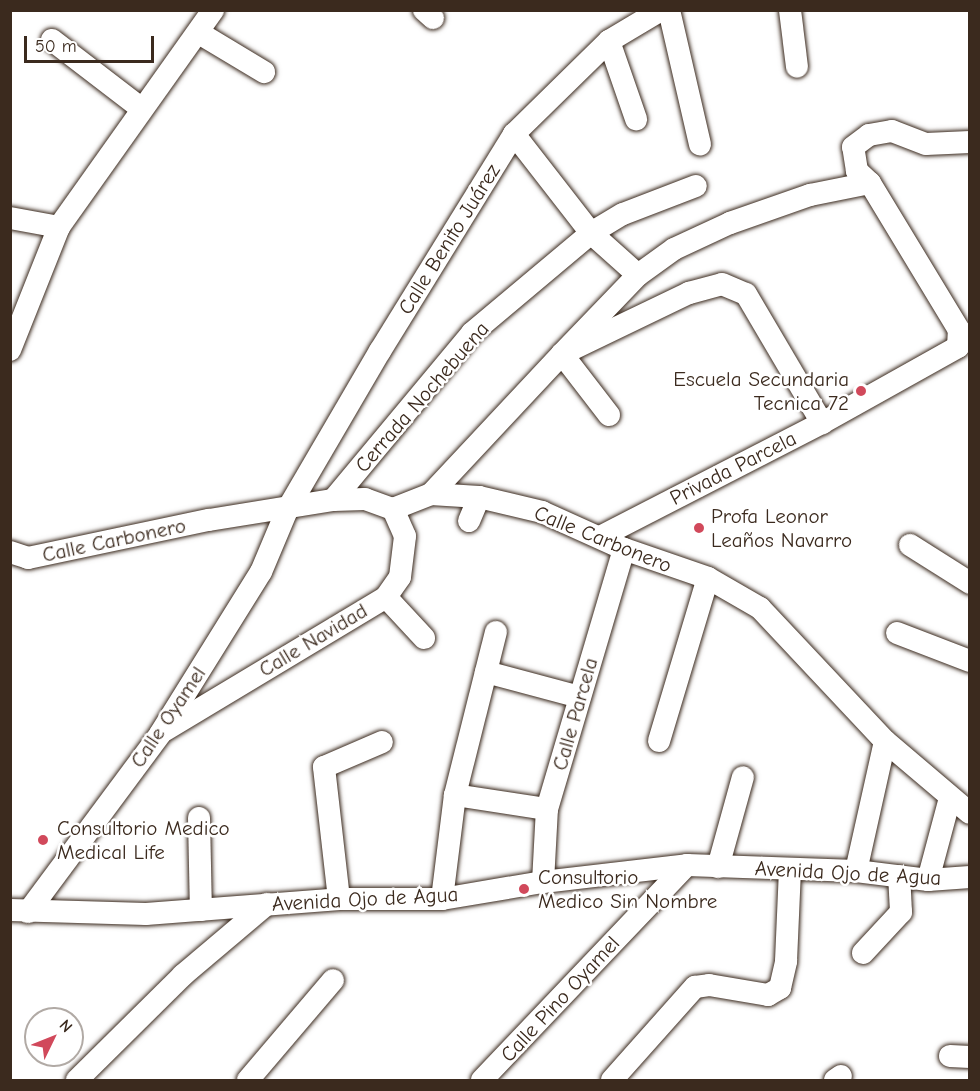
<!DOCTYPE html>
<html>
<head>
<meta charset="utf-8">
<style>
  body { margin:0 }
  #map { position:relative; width:980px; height:1091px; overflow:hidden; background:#fff; font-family:"Comic Neue",sans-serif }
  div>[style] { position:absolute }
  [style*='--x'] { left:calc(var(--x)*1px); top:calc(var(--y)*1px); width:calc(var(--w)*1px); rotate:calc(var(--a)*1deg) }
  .roads { filter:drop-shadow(0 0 2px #3b2a1e) drop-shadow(0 0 2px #3b2a1e) }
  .minor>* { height:22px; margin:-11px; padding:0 11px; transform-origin:11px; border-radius:11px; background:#fff }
  .dots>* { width:16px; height:16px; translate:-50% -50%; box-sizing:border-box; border:3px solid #fff; border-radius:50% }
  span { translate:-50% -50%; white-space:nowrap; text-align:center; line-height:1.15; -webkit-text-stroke:5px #fff; paint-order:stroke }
  .street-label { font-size:21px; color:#3b2a1e }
  .poi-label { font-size:21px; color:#3b2a1e }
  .right { translate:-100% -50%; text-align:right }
  .left { translate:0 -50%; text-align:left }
  .frame { position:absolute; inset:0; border:12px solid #3b2a1e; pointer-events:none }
  .north { position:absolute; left:24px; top:1007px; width:60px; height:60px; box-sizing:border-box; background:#fff; border:2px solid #b1aaa5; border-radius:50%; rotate:47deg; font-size:16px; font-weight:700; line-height:24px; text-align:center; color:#3b2a1e }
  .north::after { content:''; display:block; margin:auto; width:21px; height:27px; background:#d1495b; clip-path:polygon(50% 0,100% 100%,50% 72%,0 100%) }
  .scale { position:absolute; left:24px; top:36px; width:130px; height:27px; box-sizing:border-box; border:3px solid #3b2a1e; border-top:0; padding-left:8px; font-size:18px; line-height:21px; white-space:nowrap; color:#3b2a1e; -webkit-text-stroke:4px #fff; paint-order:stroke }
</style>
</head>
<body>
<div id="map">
  <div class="roads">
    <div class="minor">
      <i style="--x:424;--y:10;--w:12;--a:42"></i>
      <i style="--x:669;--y:10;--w:138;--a:77"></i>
      <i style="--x:790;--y:10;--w:57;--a:83"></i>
      <i style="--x:199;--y:33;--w:76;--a:31"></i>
      <i style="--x:52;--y:40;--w:113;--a:37.5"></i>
      <i style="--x:609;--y:41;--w:83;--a:70.9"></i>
      <i style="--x:514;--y:134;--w:125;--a:52.1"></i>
      <i style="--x:591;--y:233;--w:63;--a:41.8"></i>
      <i style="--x:10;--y:218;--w:50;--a:10.4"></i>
      <i style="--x:10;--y:350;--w:132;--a:-68.3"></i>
      <i style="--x:59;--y:227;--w:266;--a:-54.6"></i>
      <i style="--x:609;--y:415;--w:77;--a:-127.6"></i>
      <i style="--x:562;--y:354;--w:110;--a:-46.1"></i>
      <i style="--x:638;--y:275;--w:44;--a:-35.8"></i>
      <i style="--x:674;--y:249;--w:62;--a:-24.9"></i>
      <i style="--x:730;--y:223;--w:85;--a:-19.3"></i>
      <i style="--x:810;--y:195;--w:61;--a:-11.3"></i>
      <i style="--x:431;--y:494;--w:192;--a:-46.9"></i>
      <i style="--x:562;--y:354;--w:141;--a:-25.7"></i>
      <i style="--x:689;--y:293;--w:34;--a:-15"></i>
      <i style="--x:722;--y:284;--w:26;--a:23"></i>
      <i style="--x:746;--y:294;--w:150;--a:59.5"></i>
      <i style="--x:333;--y:500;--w:217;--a:-50.2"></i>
      <i style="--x:472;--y:333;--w:155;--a:-40"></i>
      <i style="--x:591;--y:233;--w:37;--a:-31"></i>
      <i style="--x:623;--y:214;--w:78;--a:-21"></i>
      <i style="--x:469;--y:521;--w:26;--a:-67"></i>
      <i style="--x:602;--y:536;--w:247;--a:-27.2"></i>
      <i style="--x:822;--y:423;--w:156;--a:-29.2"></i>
      <i style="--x:958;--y:347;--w:17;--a:-87"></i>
      <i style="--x:959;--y:330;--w:172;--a:-121.2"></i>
      <i style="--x:870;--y:183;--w:18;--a:-137"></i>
      <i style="--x:857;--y:171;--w:24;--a:-99"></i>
      <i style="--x:853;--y:147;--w:20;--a:-37"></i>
      <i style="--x:869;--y:135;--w:23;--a:-10"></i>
      <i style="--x:892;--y:131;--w:36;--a:21"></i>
      <i style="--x:926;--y:144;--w:44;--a:-2.6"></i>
      <i style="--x:910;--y:545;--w:71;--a:32.3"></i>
      <i style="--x:10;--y:552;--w:19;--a:18"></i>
      <i style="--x:28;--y:558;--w:185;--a:-11.9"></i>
      <i style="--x:209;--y:520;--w:126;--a:-9.2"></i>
      <i style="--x:333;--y:500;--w:32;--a:-2"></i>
      <i style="--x:365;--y:499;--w:30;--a:20"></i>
      <i style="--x:393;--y:509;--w:41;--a:-21.5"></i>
      <i style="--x:431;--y:494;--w:48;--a:3.6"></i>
      <i style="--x:479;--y:497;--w:65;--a:13.4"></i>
      <i style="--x:542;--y:512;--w:90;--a:24.3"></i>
      <i style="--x:624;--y:549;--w:89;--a:19"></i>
      <i style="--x:708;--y:578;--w:60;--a:30"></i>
      <i style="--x:760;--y:608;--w:183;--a:46.8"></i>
      <i style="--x:885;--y:741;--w:111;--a:40.3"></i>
      <i style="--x:386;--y:597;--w:56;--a:47.2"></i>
      <i style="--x:897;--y:633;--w:78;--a:21"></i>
      <i style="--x:486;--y:672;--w:97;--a:14.9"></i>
      <i style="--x:165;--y:730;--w:258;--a:-31"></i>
      <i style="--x:386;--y:597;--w:24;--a:-55"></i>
      <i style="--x:400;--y:577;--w:41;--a:-83"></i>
      <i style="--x:405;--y:536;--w:30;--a:-114"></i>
      <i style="--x:659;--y:741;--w:170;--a:-73.3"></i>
      <i style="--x:455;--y:795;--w:93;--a:8.7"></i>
      <i style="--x:199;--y:818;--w:92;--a:88.8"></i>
      <i style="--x:718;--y:867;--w:93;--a:-74.5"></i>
      <i style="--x:856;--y:871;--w:133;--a:-77.4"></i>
      <i style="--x:928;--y:880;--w:85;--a:-75"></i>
      <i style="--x:543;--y:882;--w:73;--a:-86.9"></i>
      <i style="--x:547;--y:809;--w:271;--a:-73.5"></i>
      <i style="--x:339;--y:899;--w:133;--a:-96.5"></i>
      <i style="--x:324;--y:767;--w:63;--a:-23.3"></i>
      <i style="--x:442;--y:899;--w:105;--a:-82.9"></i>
      <i style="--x:455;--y:795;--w:168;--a:-75.9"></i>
      <i style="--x:10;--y:910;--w:136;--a:1.7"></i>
      <i style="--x:146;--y:914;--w:194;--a:-4.4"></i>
      <i style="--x:339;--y:899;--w:103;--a:0"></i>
      <i style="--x:442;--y:899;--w:102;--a:-9.6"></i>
      <i style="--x:543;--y:882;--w:145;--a:-6.7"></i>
      <i style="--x:687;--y:865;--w:169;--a:2"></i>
      <i style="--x:856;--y:871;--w:73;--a:7.1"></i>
      <i style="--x:928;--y:880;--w:42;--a:-4.1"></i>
      <i style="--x:28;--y:912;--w:222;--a:-53.4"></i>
      <i style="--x:160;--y:734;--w:191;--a:-58.1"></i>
      <i style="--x:261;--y:572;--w:67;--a:-67.2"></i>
      <i style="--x:287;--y:510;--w:184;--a:-59.7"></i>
      <i style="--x:380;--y:351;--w:255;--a:-58.3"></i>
      <i style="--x:514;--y:134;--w:133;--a:-44.4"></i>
      <i style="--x:609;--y:41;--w:61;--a:-30.8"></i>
      <i style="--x:863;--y:953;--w:56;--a:-47.2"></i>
      <i style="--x:901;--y:912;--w:36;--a:-93"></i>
      <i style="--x:950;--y:1056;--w:20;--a:3"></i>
      <i style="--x:77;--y:1080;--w:149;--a:-44.7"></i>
      <i style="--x:183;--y:975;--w:110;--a:-40.2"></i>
      <i style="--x:248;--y:1080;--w:131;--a:-49.6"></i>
      <i style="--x:482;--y:1080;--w:297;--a:-46.4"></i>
      <i style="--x:612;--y:1080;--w:125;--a:-48.3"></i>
      <i style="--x:695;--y:987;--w:14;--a:-8"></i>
      <i style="--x:709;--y:985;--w:60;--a:9.6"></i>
      <i style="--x:768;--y:995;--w:14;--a:-30"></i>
      <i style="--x:780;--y:988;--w:28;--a:-77"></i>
      <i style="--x:786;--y:961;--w:91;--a:-87.5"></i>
      <i style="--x:835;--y:1080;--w:7;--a:-34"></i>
    </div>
  </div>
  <div class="dots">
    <i style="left:861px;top:391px;background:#d1495b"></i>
    <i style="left:699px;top:528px;background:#d1495b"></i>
    <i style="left:43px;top:840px;background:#d1495b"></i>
    <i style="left:524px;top:889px;background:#d1495b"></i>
  </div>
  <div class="street-label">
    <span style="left:449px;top:239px;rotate:-58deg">Calle Benito Juárez</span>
    <span style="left:422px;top:397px;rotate:-49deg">Cerrada Nochebuena</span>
    <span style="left:733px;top:468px;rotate:-27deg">Privada Parcela</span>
    <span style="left:603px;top:539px;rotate:22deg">Calle Carbonero</span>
    <span style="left:114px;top:540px;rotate:-12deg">Calle Carbonero</span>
    <span style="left:313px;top:640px;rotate:-31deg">Calle Navidad</span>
    <span style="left:575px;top:714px;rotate:-74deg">Calle Parcela</span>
    <span style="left:168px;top:717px;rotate:-56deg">Calle Oyamel</span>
    <span style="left:848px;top:873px;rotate:3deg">Avenida Ojo de Agua</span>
    <span style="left:365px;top:899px;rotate:-3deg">Avenida Ojo de Agua</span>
    <span style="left:560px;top:999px;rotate:-47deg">Calle Pino Oyamel</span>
  </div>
  <div class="poi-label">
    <span class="right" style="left:849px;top:391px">Escuela Secundaria<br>Tecnica 72</span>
    <span class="left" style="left:711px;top:528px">Profa Leonor<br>Leaños Navarro</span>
    <span class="left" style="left:57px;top:840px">Consultorio Medico<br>Medical Life</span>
    <span class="left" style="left:538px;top:889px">Consultorio<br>Medico Sin Nombre</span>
  </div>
  <div class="frame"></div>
  <div class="north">N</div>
  <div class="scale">50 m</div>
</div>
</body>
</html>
